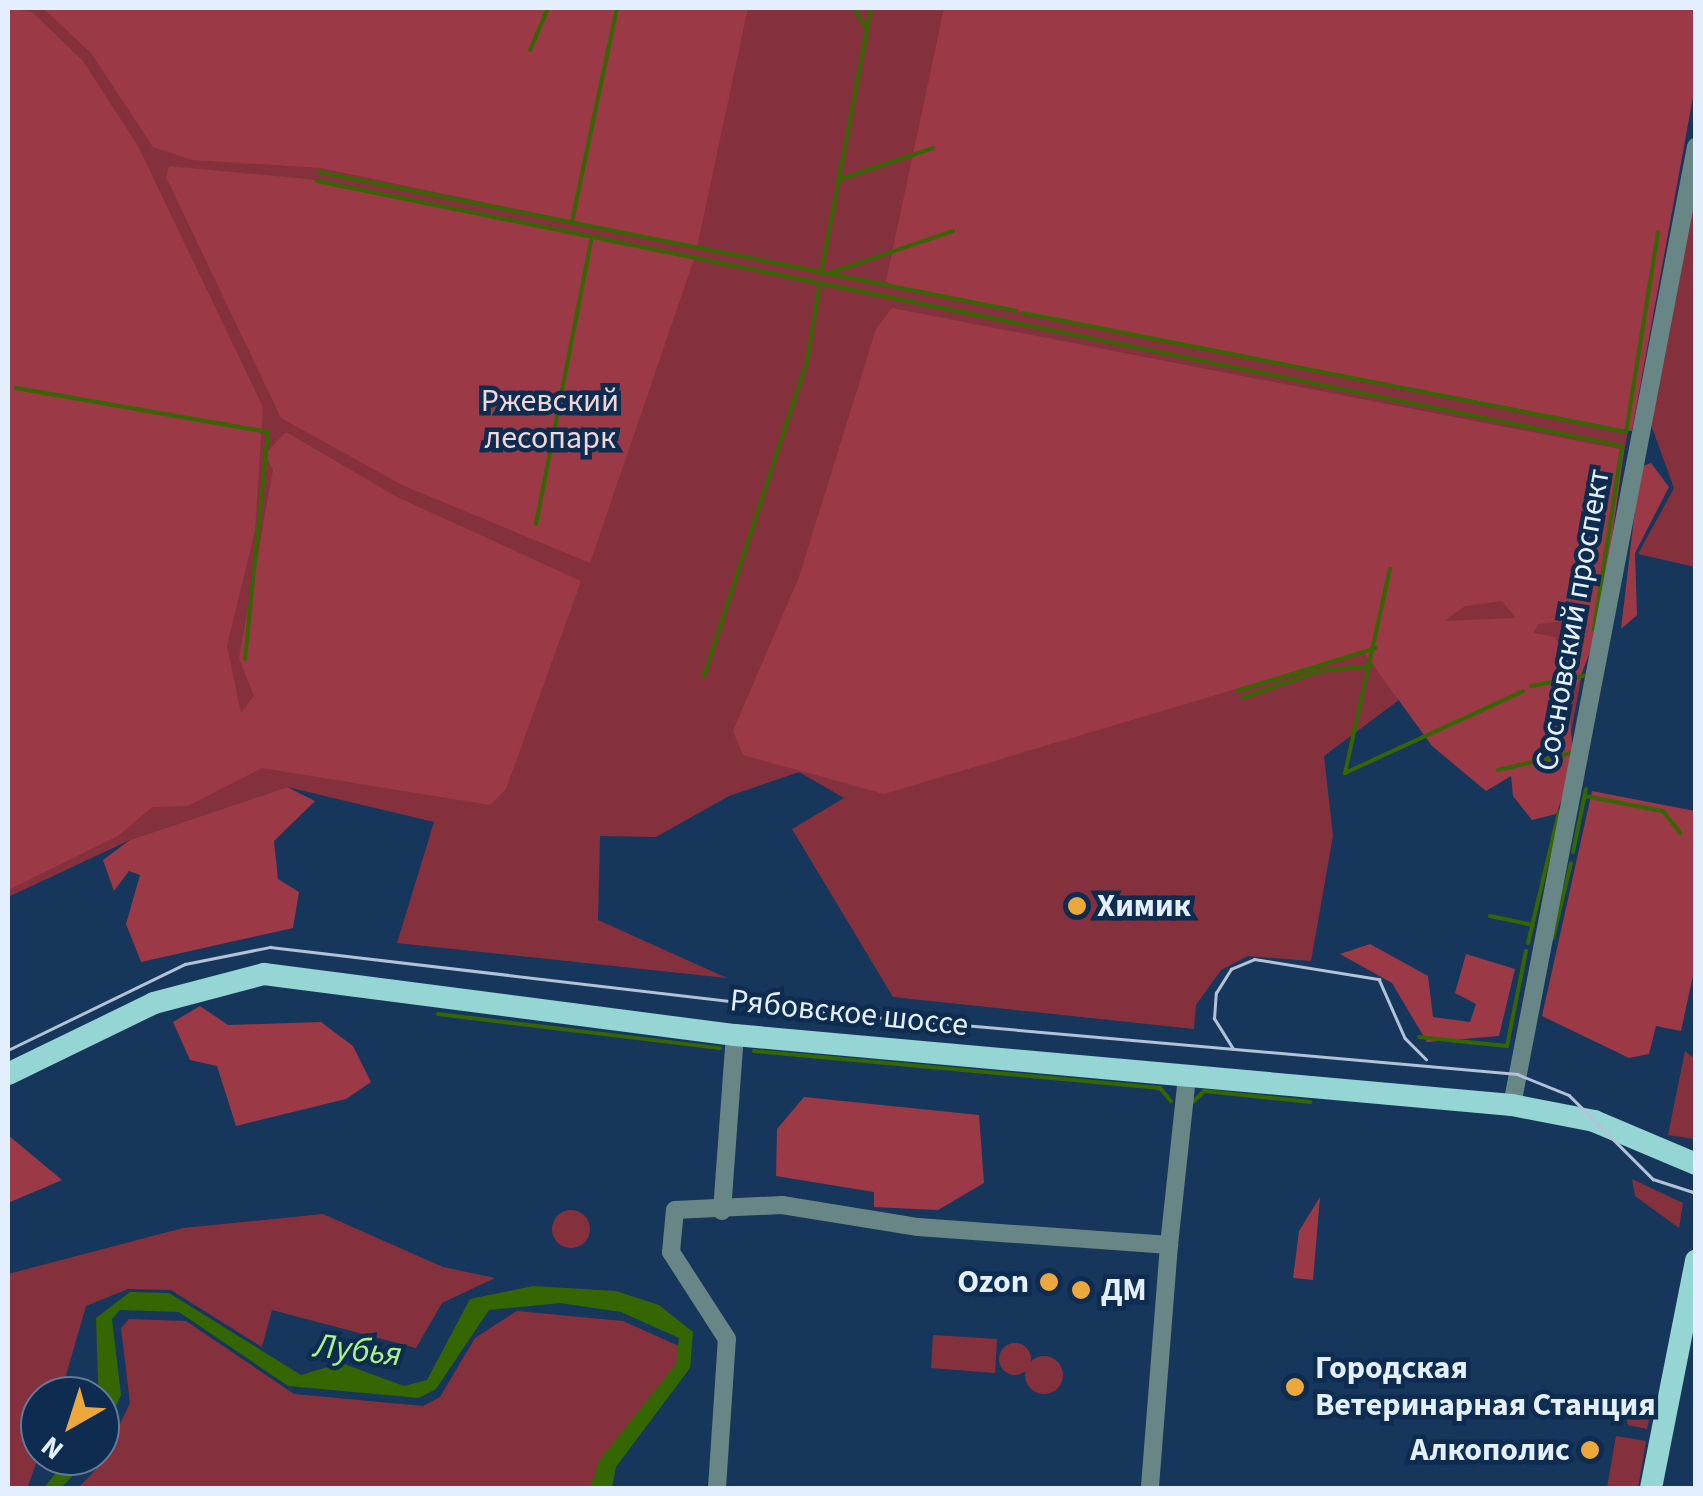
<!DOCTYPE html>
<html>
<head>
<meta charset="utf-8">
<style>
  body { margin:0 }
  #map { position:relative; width:1703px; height:1496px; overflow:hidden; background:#17365c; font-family:"Source Sans 3",sans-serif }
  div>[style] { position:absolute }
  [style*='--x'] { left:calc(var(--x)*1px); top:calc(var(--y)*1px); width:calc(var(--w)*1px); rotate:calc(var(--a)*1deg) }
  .green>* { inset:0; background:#85313d }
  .round { border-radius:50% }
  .forest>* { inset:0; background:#9b3947 }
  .water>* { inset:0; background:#346602 }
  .stream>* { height:4px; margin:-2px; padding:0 2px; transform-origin:2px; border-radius:2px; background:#346602 }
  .minor>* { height:18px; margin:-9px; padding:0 9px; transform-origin:9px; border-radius:9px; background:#678685 }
  .major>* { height:22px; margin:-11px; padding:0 11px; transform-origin:11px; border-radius:11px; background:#95d5d4 }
  .tram>* { height:2.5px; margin:-1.25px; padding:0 1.25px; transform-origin:1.25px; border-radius:1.25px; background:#b3c3d7 }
  .dots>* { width:28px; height:28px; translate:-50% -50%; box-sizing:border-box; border:5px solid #0d2c50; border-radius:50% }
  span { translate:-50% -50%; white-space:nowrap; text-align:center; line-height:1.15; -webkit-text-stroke:9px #0d2c50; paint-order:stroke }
  .park-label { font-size:32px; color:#f2d5d6 }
  .street-label { font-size:32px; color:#e3effd }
  .poi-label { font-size:32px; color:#e3effd; font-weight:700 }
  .left { translate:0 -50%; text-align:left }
  .right { translate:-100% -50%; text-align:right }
  .water-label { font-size:35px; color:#adf382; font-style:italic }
  .frame { position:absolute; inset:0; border:10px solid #e3effd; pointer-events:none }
  .north { position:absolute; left:20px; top:1376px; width:100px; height:100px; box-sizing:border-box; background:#0d2c50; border:2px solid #637a95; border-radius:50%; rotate:219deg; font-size:28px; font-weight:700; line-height:40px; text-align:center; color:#e3effd }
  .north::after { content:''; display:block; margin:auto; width:35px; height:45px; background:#eda83b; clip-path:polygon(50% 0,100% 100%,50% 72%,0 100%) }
</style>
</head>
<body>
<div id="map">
  <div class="green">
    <i style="clip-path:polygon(8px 8px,1695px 8px,1695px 78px,1571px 732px,1411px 691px,1324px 756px,1333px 836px,1311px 961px,1248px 956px,1221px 970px,1196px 1005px,1194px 1029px,893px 997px,792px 829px,844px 798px,799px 772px,729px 796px,656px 837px,600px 836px,598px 920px,727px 978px,397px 943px,434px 822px,287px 787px,130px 840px,8px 897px)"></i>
    <i style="clip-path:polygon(1695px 193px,1695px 567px,1638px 554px,1674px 488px,1650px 422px)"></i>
    <i style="clip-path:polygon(1685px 1051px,1695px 1059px,1695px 1139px,1668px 1135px)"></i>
    <i style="clip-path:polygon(1632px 1179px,1683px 1203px,1679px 1228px,1635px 1196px)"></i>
    <i class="round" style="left:552px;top:1210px;width:38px;height:38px"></i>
    <i style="clip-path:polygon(323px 1214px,443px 1267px,495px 1278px,442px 1303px,416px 1348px,272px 1310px,262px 1347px,171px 1290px,128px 1289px,86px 1306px,60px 1396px,40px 1396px,40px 1452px,28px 1486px,8px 1488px,8px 1274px,183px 1228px)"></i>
    <i style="clip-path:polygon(517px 1311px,623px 1321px,681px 1347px,683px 1360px,595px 1488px,78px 1488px,101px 1464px,130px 1403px,121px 1328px,129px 1319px,186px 1321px,294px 1394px,423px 1406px,440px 1397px,475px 1338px)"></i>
    <i style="clip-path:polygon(933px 1335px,997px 1339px,995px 1373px,931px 1368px)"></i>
    <i class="round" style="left:999px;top:1343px;width:32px;height:32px"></i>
    <i class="round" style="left:1025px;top:1356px;width:38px;height:38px"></i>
    <i style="clip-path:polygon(1622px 1396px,1653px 1403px,1647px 1429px,1628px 1425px)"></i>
    <i style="clip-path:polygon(1616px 1436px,1646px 1441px,1638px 1488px,1607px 1488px)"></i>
  </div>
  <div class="forest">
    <i style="clip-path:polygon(8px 8px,32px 12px,83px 61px,138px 146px,263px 407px,255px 530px,227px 646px,241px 713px,254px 696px,239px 658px,273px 470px,265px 454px,286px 432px,397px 497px,581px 581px,506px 789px,490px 805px,262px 768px,188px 806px,152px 807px,118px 836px,8px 890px)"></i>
    <i style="clip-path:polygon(43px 8px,748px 8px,697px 247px,321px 168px,192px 160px,153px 147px,91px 53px)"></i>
    <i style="clip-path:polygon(944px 8px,1695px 8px,1695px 86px,1632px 431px,895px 287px,886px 281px)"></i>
    <i style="clip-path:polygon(169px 166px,318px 180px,694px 259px,590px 563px,402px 485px,281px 418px,166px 177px)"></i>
    <i style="clip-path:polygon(evenodd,892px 308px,1624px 450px,1600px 626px,1569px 706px,1574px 767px,1556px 814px,1532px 820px,1513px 796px,1511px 776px,1486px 791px,1432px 746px,1363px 651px,884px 794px,743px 755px,733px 731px,799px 577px,876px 329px,892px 308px,1502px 601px,1516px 618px,1444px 621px,1465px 606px,1502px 601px,892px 308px,1573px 620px,1582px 626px,1573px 640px,1579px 657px,1565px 659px,1555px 637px,1534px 633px,1538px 624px,1573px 620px)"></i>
    <i style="clip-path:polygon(1651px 463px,1669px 487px,1635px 553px,1637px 615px,1621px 629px,1640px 467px)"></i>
    <i style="clip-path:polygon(287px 787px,315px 801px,274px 841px,278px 879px,299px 892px,293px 928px,141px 962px,126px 924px,140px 875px,129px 871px,114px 891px,103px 860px,130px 840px)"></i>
    <i style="clip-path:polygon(1592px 791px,1695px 811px,1695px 966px,1681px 1031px,1656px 1026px,1649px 1054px,1629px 1058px,1542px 1016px)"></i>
    <i style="clip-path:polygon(1370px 944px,1428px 976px,1433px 1017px,1470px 1022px,1476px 1004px,1455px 993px,1466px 954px,1515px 969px,1499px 1036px,1427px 1042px,1392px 983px,1340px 954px)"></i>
    <i style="clip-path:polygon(200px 1006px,228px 1025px,321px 1022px,353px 1046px,371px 1082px,346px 1099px,236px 1126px,217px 1066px,190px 1060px,173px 1022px)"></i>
    <i style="clip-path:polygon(804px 1097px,979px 1115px,984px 1183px,938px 1210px,874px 1207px,874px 1192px,776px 1176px,777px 1129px)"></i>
    <i style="clip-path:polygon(8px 1135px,62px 1180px,8px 1203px)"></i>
    <i style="clip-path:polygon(1320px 1197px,1313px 1280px,1293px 1278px,1299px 1231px)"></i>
  </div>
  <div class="water">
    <i style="clip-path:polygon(533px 1286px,616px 1291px,659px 1305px,693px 1332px,690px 1368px,616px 1467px,612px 1488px,590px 1488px,599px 1461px,676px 1364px,679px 1338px,621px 1312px,560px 1303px,489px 1310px,436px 1389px,419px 1398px,288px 1386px,179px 1312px,120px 1310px,112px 1319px,121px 1395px,100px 1443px,96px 1318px,130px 1292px,169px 1293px,301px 1375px,341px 1363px,404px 1386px,427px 1380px,470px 1299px)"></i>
    <i style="clip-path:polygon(69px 1456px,92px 1456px,61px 1488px,44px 1488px)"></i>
  </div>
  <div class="stream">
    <i style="--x:854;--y:8;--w:25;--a:58"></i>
    <i style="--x:530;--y:50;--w:46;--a:-66.8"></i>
    <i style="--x:319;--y:172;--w:711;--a:11.28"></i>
    <i style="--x:838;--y:180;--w:100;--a:-18.6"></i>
    <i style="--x:317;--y:181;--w:1332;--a:11.48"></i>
    <i style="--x:1622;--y:446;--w:186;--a:98.7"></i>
    <i style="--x:572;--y:221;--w:218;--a:-78.1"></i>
    <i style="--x:821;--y:273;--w:270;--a:-79.3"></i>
    <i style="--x:830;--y:273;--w:130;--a:-18.9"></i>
    <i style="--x:1023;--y:313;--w:615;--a:11.16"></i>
    <i style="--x:1626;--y:432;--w:202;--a:-80.9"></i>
    <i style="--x:16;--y:388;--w:256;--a:9.9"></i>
    <i style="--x:268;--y:432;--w:228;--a:95.8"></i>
    <i style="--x:536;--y:524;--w:289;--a:-79"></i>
    <i style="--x:704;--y:676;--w:331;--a:-71.9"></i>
    <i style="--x:807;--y:361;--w:74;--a:-80.7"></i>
    <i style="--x:1531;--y:686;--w:58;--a:-10.9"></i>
    <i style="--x:1237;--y:691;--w:145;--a:-17.2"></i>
    <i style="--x:1243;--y:698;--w:81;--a:-19.6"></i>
    <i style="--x:1319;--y:671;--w:53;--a:-5.4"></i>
    <i style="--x:1498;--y:770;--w:75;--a:-13.1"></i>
    <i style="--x:1345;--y:773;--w:209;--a:-77.6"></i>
    <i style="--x:1345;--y:773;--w:196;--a:-24.7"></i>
    <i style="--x:1585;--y:796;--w:79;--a:10.9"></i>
    <i style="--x:1663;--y:811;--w:28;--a:52"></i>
    <i style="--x:1573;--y:852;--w:64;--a:-78.3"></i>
    <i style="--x:1490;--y:916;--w:44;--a:11.8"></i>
    <i style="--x:1553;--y:938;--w:77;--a:-76.5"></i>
    <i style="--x:1528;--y:943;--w:135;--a:-76.7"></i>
    <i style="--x:438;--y:1014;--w:284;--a:6.9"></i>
    <i style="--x:1419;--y:1037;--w:88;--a:5.8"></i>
    <i style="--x:1507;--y:1046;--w:97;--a:-78.7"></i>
    <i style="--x:754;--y:1051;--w:408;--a:5.2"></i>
    <i style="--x:1160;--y:1088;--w:17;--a:50"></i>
    <i style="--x:1193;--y:1102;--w:16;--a:-45"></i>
    <i style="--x:1204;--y:1091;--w:107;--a:5.9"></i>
  </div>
  <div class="minor">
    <i style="--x:1512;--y:1105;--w:976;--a:-79.13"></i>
    <i style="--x:722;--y:1211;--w:176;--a:-85.8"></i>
    <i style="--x:1169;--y:1245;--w:170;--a:-83.9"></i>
    <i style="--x:717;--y:1488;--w:149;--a:-86.2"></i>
    <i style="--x:727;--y:1339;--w:103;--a:-122.8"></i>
    <i style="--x:671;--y:1252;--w:42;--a:-84.6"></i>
    <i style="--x:675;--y:1210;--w:107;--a:-2.7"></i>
    <i style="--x:782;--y:1205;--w:138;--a:9.2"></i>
    <i style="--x:918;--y:1227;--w:252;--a:4.1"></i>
    <i style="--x:1169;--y:1245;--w:244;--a:94.5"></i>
  </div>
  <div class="major">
    <i style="--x:8;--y:1074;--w:162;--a:-25.9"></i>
    <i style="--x:154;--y:1003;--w:114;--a:-14.8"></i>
    <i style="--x:264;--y:974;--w:475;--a:7.4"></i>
    <i style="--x:735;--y:1035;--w:780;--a:5.15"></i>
    <i style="--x:1512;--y:1105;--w:84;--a:11"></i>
    <i style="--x:1594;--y:1121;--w:111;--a:22.9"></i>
    <i style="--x:1651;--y:1488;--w:232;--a:-78.8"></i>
  </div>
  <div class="tram">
    <i style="--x:1233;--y:1049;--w:36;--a:-122"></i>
    <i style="--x:1214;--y:1019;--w:26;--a:-86"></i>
    <i style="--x:1216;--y:993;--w:28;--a:-58"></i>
    <i style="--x:1231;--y:969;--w:25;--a:-23"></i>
    <i style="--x:1254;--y:959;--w:127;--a:9.1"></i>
    <i style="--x:1379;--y:979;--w:64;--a:66.2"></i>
    <i style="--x:1405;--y:1038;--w:30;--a:45"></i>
    <i style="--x:8;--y:1050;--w:197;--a:-25.9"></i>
    <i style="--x:185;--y:964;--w:87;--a:-11.3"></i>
    <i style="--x:270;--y:947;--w:584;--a:6.69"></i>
    <i style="--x:850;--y:1015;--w:670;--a:5.05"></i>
    <i style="--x:1517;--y:1074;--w:56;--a:22"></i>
    <i style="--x:1569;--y:1095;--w:119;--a:45"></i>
    <i style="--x:1653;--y:1179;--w:45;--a:18"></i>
  </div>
  <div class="dots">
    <i style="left:1077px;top:906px;background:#eda83b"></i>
    <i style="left:1049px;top:1282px;background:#eda83b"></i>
    <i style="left:1081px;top:1290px;background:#eda83b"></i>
    <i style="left:1295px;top:1387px;background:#eda83b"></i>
    <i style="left:1590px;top:1450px;background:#eda83b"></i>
  </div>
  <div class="park-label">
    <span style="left:550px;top:420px">Ржевский<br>лесопарк</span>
  </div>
  <div class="street-label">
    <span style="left:1573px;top:620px;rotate:-80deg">Сосновский проспект</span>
    <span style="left:849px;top:1013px;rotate:6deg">Рябовское шоссе</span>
  </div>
  <div class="poi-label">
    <span class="left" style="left:1097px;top:906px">Химик</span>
    <span class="right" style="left:1029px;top:1282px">Ozon</span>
    <span class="left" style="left:1101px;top:1290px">ДМ</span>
    <span class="left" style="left:1315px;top:1387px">Городская<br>Ветеринарная Станция</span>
    <span class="right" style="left:1570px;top:1450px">Алкополис</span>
  </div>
  <div class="water-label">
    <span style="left:358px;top:1350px;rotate:6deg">Лубья</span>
  </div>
  <div class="frame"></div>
  <div class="north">N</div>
</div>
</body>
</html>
